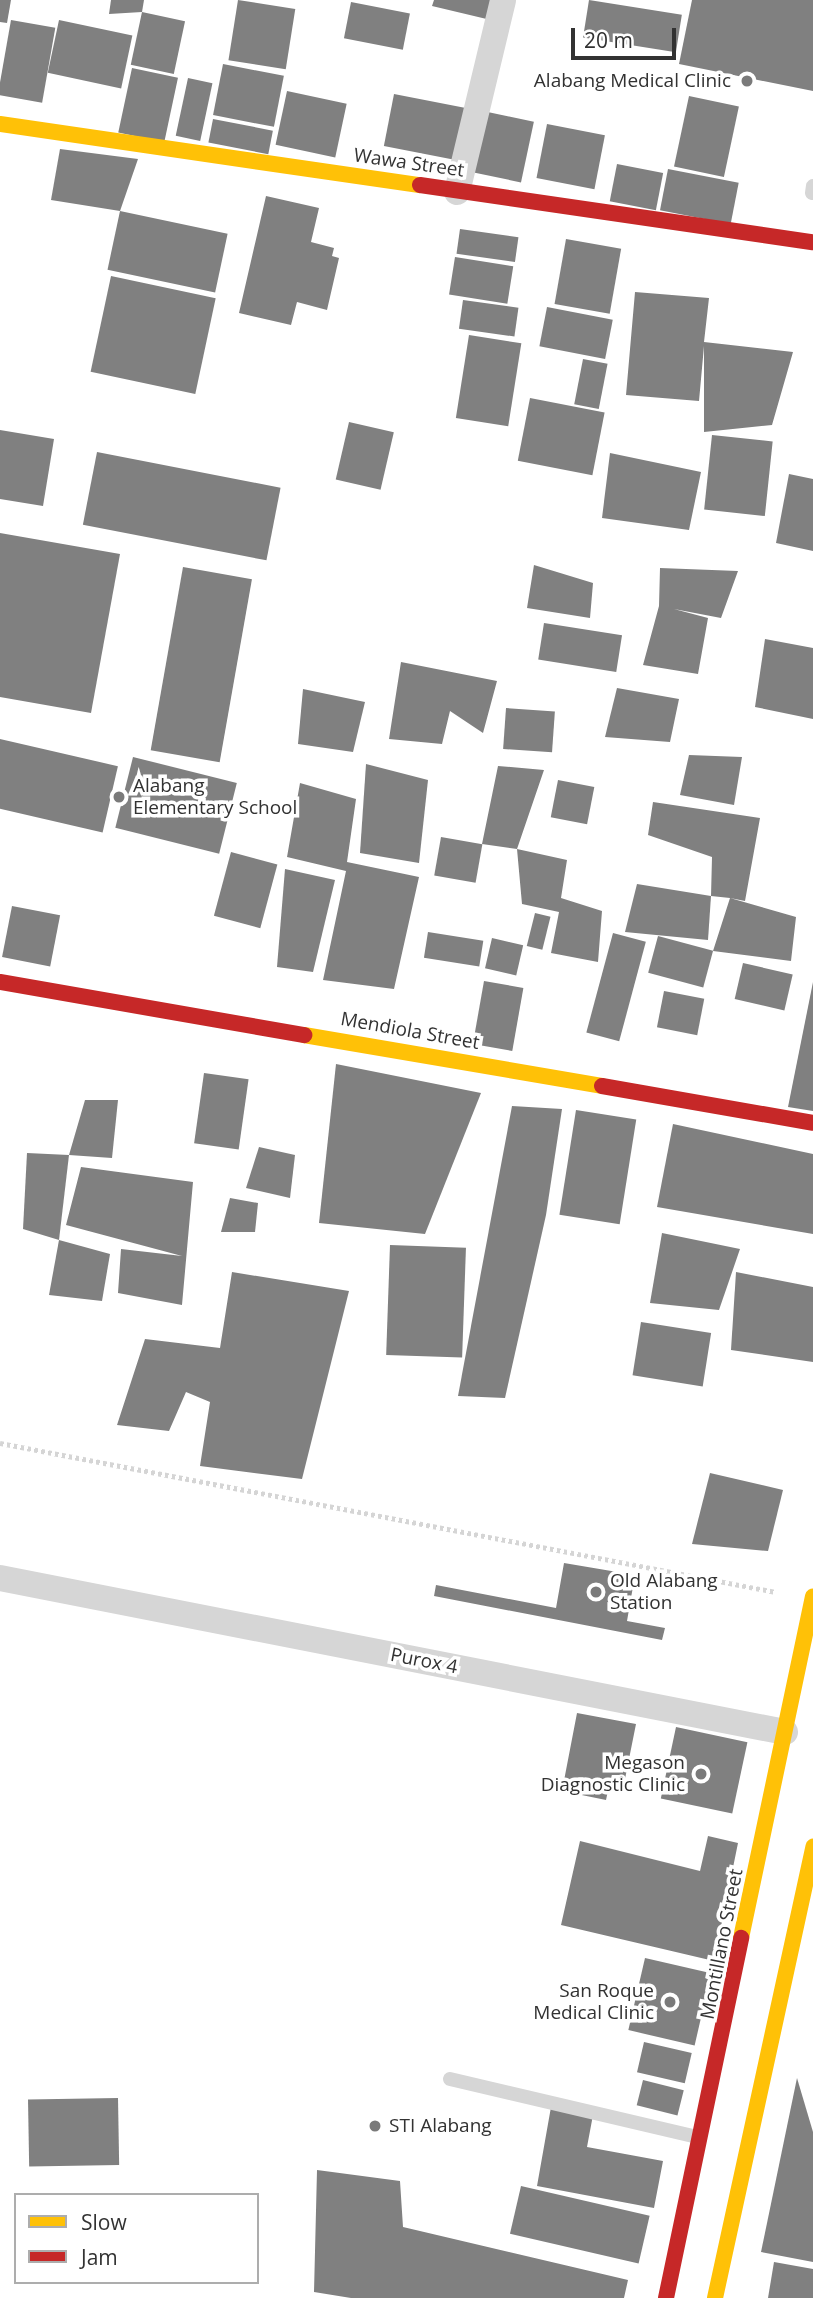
<!DOCTYPE html>
<html>
<head>
<meta charset="utf-8">
<style>
  body { margin:0 }
  #map { position:relative; width:813px; height:2298px; overflow:hidden; background:#fff; font-family:"Open Sans",sans-serif }
  div>[style] { position:absolute }
  .building>* { inset:0; background:#808080; transform-origin:0 0 }
  .path>* { height:4.5px; margin-top:-2.25px; transform-origin:0; background:repeating-linear-gradient(90deg,#d5d5d5 0 3.5px,transparent 0 7px) }
  .lane>* { height:14px; margin:-7px; padding:0 7px; transform-origin:7px; border-radius:7px; background:#d6d6d6 }
  .street>* { height:26px; margin:-13px; padding:0 13px; transform-origin:13px; border-radius:13px; background:#d6d6d6 }
  .slow>* { height:16px; margin:-8px; padding:0 8px; transform-origin:8px; border-radius:8px; background:#ffc107 }
  .jam>* { height:16px; margin:-8px; padding:0 8px; transform-origin:8px; border-radius:8px; background:#c62828 }
  .dots>* { width:19px; height:19px; translate:-50% -50%; box-sizing:border-box; border:4px solid #fff; border-radius:50% }
  span { translate:-50% -50%; white-space:nowrap; text-align:center; line-height:1.15; -webkit-text-stroke:7px #fff; paint-order:stroke }
  .poi-label { font-size:19px; color:#323232 }
  .right { translate:-100% -50%; text-align:right }
  .left { translate:0 -50%; text-align:left }
  .street-label { font-size:19px; color:#323232 }
  .legend { position:absolute; left:14px; top:2193px; width:245px; height:91px; box-sizing:border-box; background:#fff; border:2px solid #adadad; margin:0; padding:9px 12px; list-style:none; font-size:21px; color:#323232 }
  .legend li { display:flex; align-items:center; gap:14px; height:35px }
  .legend b { width:35px; border:2px solid #adadad }
  .scale { position:absolute; left:571px; top:28px; width:105px; height:32px; box-sizing:border-box; border:4px solid #323232; border-top:0; padding-left:9px; font-size:21px; line-height:24px; white-space:nowrap; color:#323232; -webkit-text-stroke:5px #fff; paint-order:stroke }
</style>
</head>
<body>
<div id="map">
  <div class="building">
    <i style="clip-path:polygon(0 0,11px 0,7px 23px,0 22px)"></i>
    <i style="clip-path:polygon(111px 0,144px 0,142px 12px,109px 14px)"></i>
    <i style="left:238px;top:0;width:58px;height:61px;rotate:9deg"></i>
    <i style="clip-path:polygon(434px 0,500px 0,495px 21px,432px 6px)"></i>
    <i style="left:589px;top:0;width:94px;height:38px;rotate:9deg"></i>
    <i style="clip-path:polygon(692px 0,813px 0,813px 91px,679px 64px)"></i>
    <i style="left:351px;top:2px;width:60px;height:37px;rotate:11deg"></i>
    <i style="left:142px;top:12px;width:44px;height:54px;rotate:12deg"></i>
    <i style="left:11px;top:20px;width:45px;height:76px;rotate:10deg"></i>
    <i style="left:59px;top:20px;width:75px;height:54px;rotate:12deg"></i>
    <i style="left:223px;top:64px;width:62px;height:52px;rotate:11deg"></i>
    <i style="left:132px;top:68px;width:47px;height:66px;rotate:12deg"></i>
    <i style="left:188px;top:78px;width:25px;height:59px;rotate:12deg"></i>
    <i style="left:287px;top:91px;width:61px;height:55px;rotate:12deg"></i>
    <i style="left:394px;top:94px;width:77px;height:53px;rotate:11deg"></i>
    <i style="left:689px;top:96px;width:51px;height:72px;rotate:12deg"></i>
    <i style="left:483px;top:111px;width:52px;height:62px;rotate:12deg"></i>
    <i style="left:213px;top:119px;width:61px;height:24px;rotate:11deg"></i>
    <i style="left:547px;top:124px;width:59px;height:55px;rotate:11deg"></i>
    <i style="clip-path:polygon(60px 149px,138px 159px,120px 211px,51px 200px)"></i>
    <i style="left:617px;top:164px;width:47px;height:38px;rotate:11deg"></i>
    <i style="left:668px;top:169px;width:72px;height:42px;rotate:11deg"></i>
    <i style="clip-path:polygon(266px 196px,319px 208px,311px 242px,334px 248px,332px 256px,339px 258px,327px 310px,297px 302px,291px 325px,239px 313px)"></i>
    <i style="left:120px;top:211px;width:110px;height:60px;rotate:12deg"></i>
    <i style="left:460px;top:229px;width:59px;height:25px;rotate:8deg"></i>
    <i style="left:566px;top:239px;width:56px;height:66px;rotate:10deg"></i>
    <i style="left:455px;top:257px;width:59px;height:38px;rotate:9deg"></i>
    <i style="left:111px;top:276px;width:107px;height:98px;rotate:12deg"></i>
    <i style="clip-path:polygon(635px 292px,709px 298px,704px 342px,793px 352px,772px 425px,704px 432px,704px 346px,699px 401px,626px 395px)"></i>
    <i style="left:463px;top:300px;width:56px;height:29px;rotate:8deg"></i>
    <i style="left:547px;top:307px;width:67px;height:40px;rotate:11deg"></i>
    <i style="left:469px;top:335px;width:53px;height:84px;rotate:9deg"></i>
    <i style="left:583px;top:359px;width:25px;height:46px;rotate:11deg"></i>
    <i style="left:530px;top:398px;width:76px;height:64px;rotate:11deg"></i>
    <i style="left:349px;top:422px;width:46px;height:59px;rotate:13deg"></i>
    <i style="clip-path:polygon(0 430px,54px 439px,43px 506px,0 499px)"></i>
    <i style="left:712px;top:435px;width:61px;height:75px;rotate:6deg"></i>
    <i style="left:97px;top:452px;width:187px;height:74px;rotate:11deg"></i>
    <i style="clip-path:polygon(610px 453px,701px 472px,689px 530px,602px 518px)"></i>
    <i style="clip-path:polygon(789px 474px,813px 479px,813px 551px,776px 543px)"></i>
    <i style="clip-path:polygon(0 533px,120px 554px,91px 713px,0 697px)"></i>
    <i style="clip-path:polygon(534px 565px,593px 583px,590px 618px,527px 608px)"></i>
    <i style="left:183px;top:567px;width:70px;height:186px;rotate:10deg"></i>
    <i style="clip-path:polygon(660px 568px,738px 571px,721px 618px,674px 609px,708px 618px,698px 674px,643px 665px,659px 606px)"></i>
    <i style="left:544px;top:623px;width:79px;height:37px;rotate:9deg"></i>
    <i style="clip-path:polygon(765px 639px,813px 648px,813px 719px,755px 707px)"></i>
    <i style="clip-path:polygon(401px 662px,497px 681px,483px 733px,450px 711px,442px 744px,389px 739px)"></i>
    <i style="clip-path:polygon(617px 688px,679px 699px,670px 742px,605px 737px)"></i>
    <i style="clip-path:polygon(303px 689px,365px 702px,353px 752px,298px 744px)"></i>
    <i style="left:506px;top:708px;width:49px;height:41px;rotate:4deg"></i>
    <i style="left:0;top:739px;width:121px;height:68px;rotate:13deg"></i>
    <i style="clip-path:polygon(689px 755px,742px 757px,734px 805px,680px 795px)"></i>
    <i style="left:133px;top:757px;width:107px;height:73px;rotate:14deg"></i>
    <i style="clip-path:polygon(366px 764px,428px 780px,419px 863px,360px 853px)"></i>
    <i style="clip-path:polygon(498px 766px,544px 770px,517px 849px,567px 860px,561px 898px,602px 911px,598px 962px,551px 953px,559px 912px,522px 904px,517px 849px,482px 844px)"></i>
    <i style="left:558px;top:780px;width:37px;height:38px;rotate:11deg"></i>
    <i style="clip-path:polygon(300px 783px,356px 799px,347px 862px,419px 877px,394px 989px,323px 980px,346px 871px,287px 857px)"></i>
    <i style="clip-path:polygon(653px 802px,760px 818px,745px 901px,730px 898px,796px 917px,791px 961px,713px 951px,730px 898px,711px 896px,712px 857px,648px 835px)"></i>
    <i style="left:441px;top:837px;width:42px;height:39px;rotate:10deg"></i>
    <i style="left:231px;top:852px;width:48px;height:66px;rotate:15deg"></i>
    <i style="clip-path:polygon(285px 869px,335px 880px,313px 972px,277px 967px)"></i>
    <i style="clip-path:polygon(637px 884px,711px 896px,708px 940px,625px 932px)"></i>
    <i style="left:12px;top:906px;width:49px;height:52px;rotate:11deg"></i>
    <i style="left:535px;top:913px;width:16px;height:34px;rotate:14deg"></i>
    <i style="left:428px;top:932px;width:56px;height:26px;rotate:9deg"></i>
    <i style="left:613px;top:933px;width:34px;height:103px;rotate:15deg"></i>
    <i style="left:658px;top:936px;width:57px;height:38px;rotate:15deg"></i>
    <i style="left:492px;top:938px;width:32px;height:31px;rotate:13deg"></i>
    <i style="left:743px;top:963px;width:51px;height:37px;rotate:13deg"></i>
    <i style="left:484px;top:981px;width:40px;height:64px;rotate:10deg"></i>
    <i style="clip-path:polygon(813px 982px,813px 1111px,788px 1107px)"></i>
    <i style="left:664px;top:991px;width:41px;height:37px;rotate:11deg"></i>
    <i style="clip-path:polygon(336px 1064px,481px 1093px,425px 1234px,319px 1223px)"></i>
    <i style="left:204px;top:1073px;width:45px;height:71px;rotate:8deg"></i>
    <i style="clip-path:polygon(85px 1100px,118px 1100px,112px 1158px,69px 1155px)"></i>
    <i style="clip-path:polygon(512px 1106px,562px 1109px,546px 1215px,505px 1398px,458px 1396px)"></i>
    <i style="left:576px;top:1110px;width:61px;height:106px;rotate:9deg"></i>
    <i style="clip-path:polygon(673px 1124px,813px 1154px,813px 1234px,657px 1207px)"></i>
    <i style="clip-path:polygon(259px 1147px,295px 1155px,290px 1198px,246px 1188px)"></i>
    <i style="clip-path:polygon(27px 1153px,69px 1155px,59px 1240px,23px 1229px)"></i>
    <i style="clip-path:polygon(81px 1167px,193px 1182px,182px 1305px,118px 1293px,121px 1249px,182px 1256px,66px 1225px)"></i>
    <i style="clip-path:polygon(230px 1198px,258px 1203px,255px 1232px,221px 1232px)"></i>
    <i style="clip-path:polygon(662px 1233px,740px 1249px,719px 1310px,650px 1303px)"></i>
    <i style="clip-path:polygon(59px 1240px,110px 1254px,102px 1301px,49px 1295px)"></i>
    <i style="left:390px;top:1245px;width:76px;height:110px;rotate:2deg"></i>
    <i style="clip-path:polygon(232px 1272px,349px 1291px,302px 1479px,200px 1466px,210px 1402px,186px 1392px,169px 1431px,117px 1425px,145px 1339px,220px 1348px)"></i>
    <i style="clip-path:polygon(736px 1272px,813px 1287px,813px 1362px,731px 1350px)"></i>
    <i style="left:641px;top:1322px;width:71px;height:54px;rotate:9deg"></i>
    <i style="clip-path:polygon(710px 1473px,783px 1490px,768px 1551px,692px 1544px)"></i>
    <i style="clip-path:polygon(564px 1563px,635px 1575px,627px 1621px,665px 1628px,662px 1640px,434px 1596px,436px 1585px,556px 1608px)"></i>
    <i style="clip-path:polygon(577px 1713px,636px 1724px,623px 1789px,609px 1786px,606px 1800px,562px 1791px)"></i>
    <i style="left:676px;top:1727px;width:73px;height:73px;rotate:12deg"></i>
    <i style="clip-path:polygon(708px 1836px,738px 1843px,714px 1961px,561px 1925px,580px 1841px,700px 1871px)"></i>
    <i style="left:645px;top:1958px;width:68px;height:74px;rotate:13deg"></i>
    <i style="left:644px;top:2042px;width:49px;height:31px;rotate:13deg"></i>
    <i style="clip-path:polygon(797px 2078px,813px 2132px,813px 2262px,761px 2252px)"></i>
    <i style="left:643px;top:2080px;width:42px;height:26px;rotate:14deg"></i>
    <i style="left:118px;top:2098px;width:67px;height:90px;rotate:89deg"></i>
    <i style="clip-path:polygon(551px 2107px,593px 2115px,587px 2147px,663px 2161px,654px 2208px,537px 2186px)"></i>
    <i style="clip-path:polygon(317px 2170px,400px 2181px,403px 2227px,628px 2280px,624px 2298px,351px 2298px,314px 2292px)"></i>
    <i style="left:521px;top:2186px;width:132px;height:49px;rotate:13deg"></i>
    <i style="clip-path:polygon(774px 2262px,813px 2269px,813px 2298px,768px 2298px)"></i>
  </div>
  <div class="path">
    <i style="left:0;top:1443px;width:790px;rotate:10.87deg"></i>
  </div>
  <div class="lane">
    <i style="left:812px;top:193px;width:7px;rotate:-82deg"></i>
    <i style="left:450px;top:2079px;width:255px;rotate:13.2deg"></i>
  </div>
  <div class="street">
    <i style="left:457px;top:192px;width:197px;rotate:-76.5deg"></i>
    <i style="left:0;top:1578px;width:800px;rotate:11.1deg"></i>
  </div>
  <div class="slow">
    <i style="left:0;top:124px;width:424px;rotate:8.3deg"></i>
    <i style="left:304px;top:1035px;width:302px;rotate:9.7deg"></i>
    <i style="left:741px;top:1938px;width:349px;rotate:-78.1deg"></i>
    <i style="left:715px;top:2298px;width:462px;rotate:-77.7deg"></i>
  </div>
  <div class="jam">
    <i style="left:420px;top:185px;width:397px;rotate:8.3deg"></i>
    <i style="left:0;top:982px;width:309px;rotate:9.9deg"></i>
    <i style="left:602px;top:1086px;width:214px;rotate:9.9deg"></i>
    <i style="left:666px;top:2298px;width:368px;rotate:-78.2deg"></i>
  </div>
  <div class="dots">
    <i style="left:747px;top:81px;background:#7a7a7a"></i>
    <i style="left:119px;top:797px;background:#7a7a7a"></i>
    <i style="left:596px;top:1592px;background:#7a7a7a"></i>
    <i style="left:701px;top:1774px;background:#7a7a7a"></i>
    <i style="left:670px;top:2002px;background:#7a7a7a"></i>
    <i style="left:375px;top:2126px;background:#7a7a7a"></i>
  </div>
  <div class="poi-label">
    <span class="right" style="left:731px;top:81px">Alabang Medical Clinic</span>
    <span class="left" style="left:133px;top:797px">Alabang<br>Elementary School</span>
    <span class="left" style="left:610px;top:1592px">Old Alabang<br>Station</span>
    <span class="right" style="left:685px;top:1774px">Megason<br>Diagnostic Clinic</span>
    <span class="right" style="left:654px;top:2002px">San Roque<br>Medical Clinic</span>
    <span class="left" style="left:389px;top:2126px">STI Alabang</span>
  </div>
  <div class="street-label">
    <span style="left:409px;top:163px;rotate:8deg">Wawa Street</span>
    <span style="left:410px;top:1031px;rotate:10deg">Mendiola Street</span>
    <span style="left:424px;top:1661px;rotate:11deg">Purox 4</span>
    <span style="left:722px;top:1944px;rotate:-79deg">Montillano Street</span>
  </div>
  <ul class="legend">
  <li><b style="height:9px;background:#ffc107"></b>Slow</li>
  <li><b style="height:9px;background:#c62828"></b>Jam</li>
  </ul>
  <div class="scale">20 m</div>
</div>
</body>
</html>
